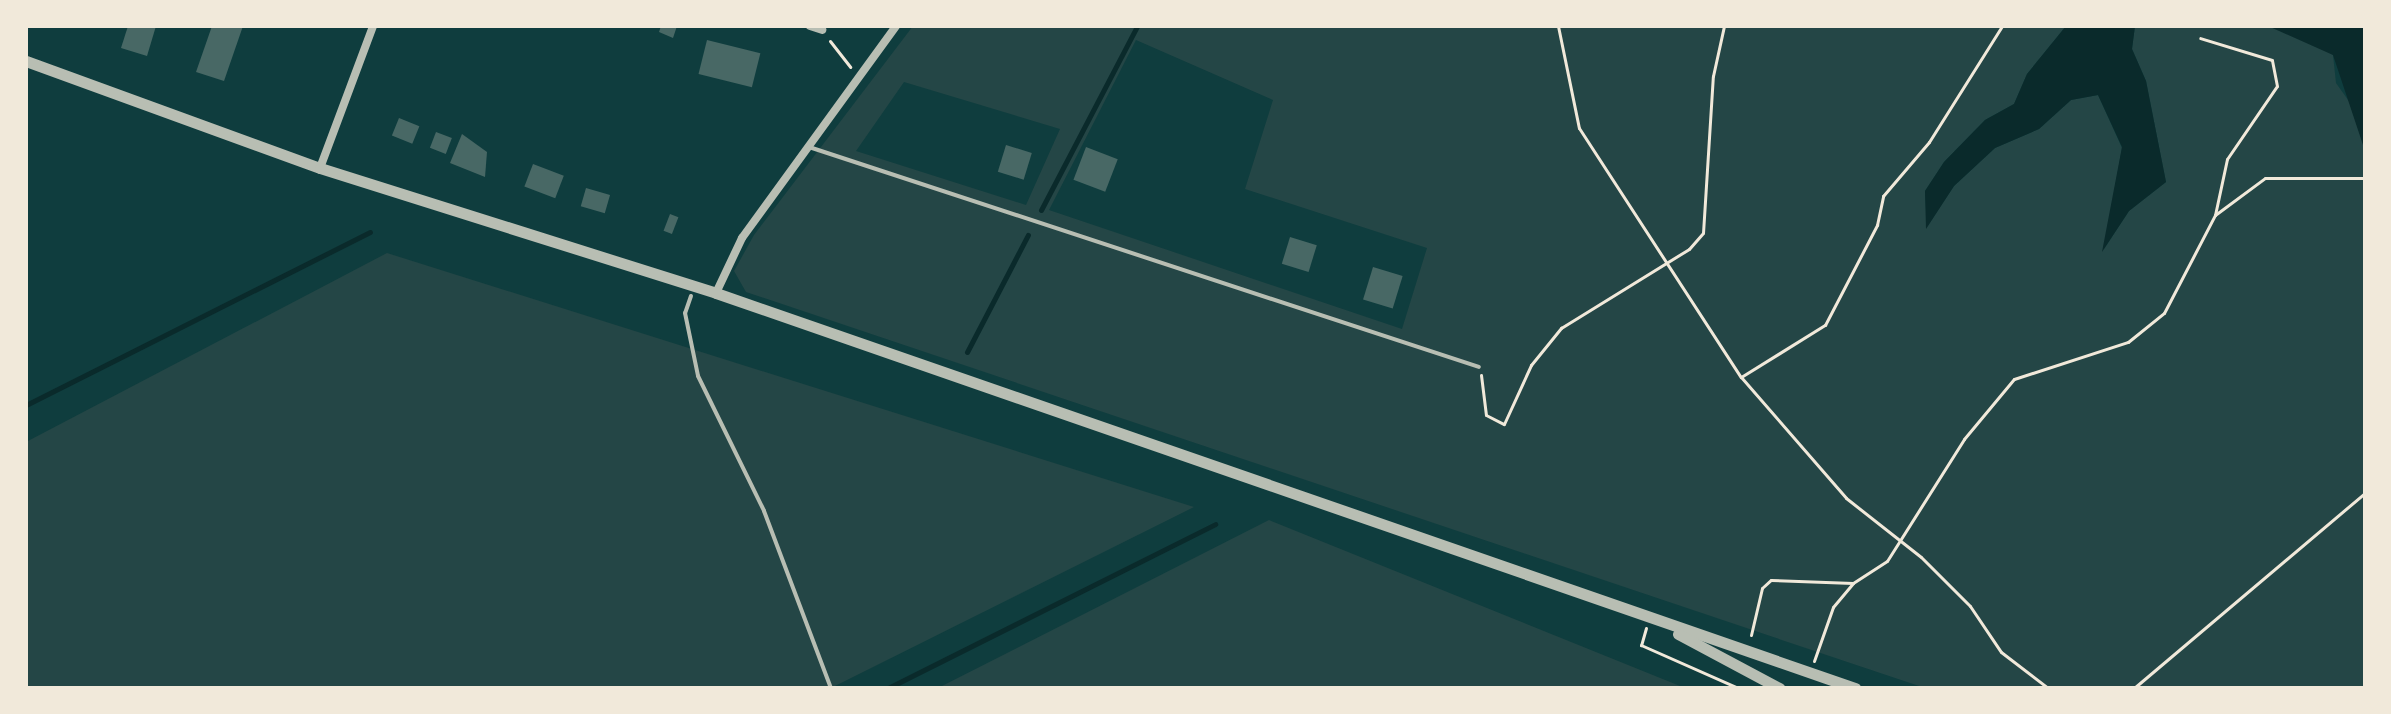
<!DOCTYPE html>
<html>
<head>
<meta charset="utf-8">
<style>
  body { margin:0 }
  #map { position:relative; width:2391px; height:714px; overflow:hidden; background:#0f3d3e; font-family:"PT Serif",serif }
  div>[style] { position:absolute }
  .green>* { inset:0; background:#244646 }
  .water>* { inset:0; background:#0a2a2b }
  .stream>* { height:5px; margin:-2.5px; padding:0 2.5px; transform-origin:2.5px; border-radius:2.5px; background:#0a2a2b }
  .building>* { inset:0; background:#486865; transform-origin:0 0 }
  .path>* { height:3px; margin:-1.5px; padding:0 1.5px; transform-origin:1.5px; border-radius:1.5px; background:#f1e9da }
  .service>* { height:4px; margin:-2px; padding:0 2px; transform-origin:2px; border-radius:2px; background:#b8beb3 }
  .minor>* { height:8px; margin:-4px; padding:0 4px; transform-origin:4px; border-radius:4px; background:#b8beb3 }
  .tertiary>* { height:11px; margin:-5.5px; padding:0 5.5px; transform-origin:5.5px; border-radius:5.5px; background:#b8beb3 }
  span { translate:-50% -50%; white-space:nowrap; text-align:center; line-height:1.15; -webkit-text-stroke:8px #f1e9da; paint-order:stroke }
  .frame { position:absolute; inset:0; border:28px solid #f1e9da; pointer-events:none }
</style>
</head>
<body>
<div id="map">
  <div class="green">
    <i style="clip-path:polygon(evenodd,913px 26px,2066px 26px,2027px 74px,2014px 104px,1985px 120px,1944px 162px,1925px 191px,1927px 227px,1954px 186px,1995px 148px,2039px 129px,2071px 100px,2098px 95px,2122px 148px,2104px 249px,2129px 211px,2166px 182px,2146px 81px,2132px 49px,2135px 26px,2268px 26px,2312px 40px,2333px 55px,2336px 83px,2358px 114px,2365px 151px,2365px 688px,1925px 688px,746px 292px,734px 271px,754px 235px,913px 26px,1136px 40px,1273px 100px,1245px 189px,1427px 248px,1402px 329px,1049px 210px,1136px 40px,913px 26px,904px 82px,1060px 129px,1026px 205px,856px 151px,904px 82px)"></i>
    <i style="clip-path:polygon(387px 253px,1194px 507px,831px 688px,26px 688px,26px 442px)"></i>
    <i style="clip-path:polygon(1269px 520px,1685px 688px,938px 688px)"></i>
  </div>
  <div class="water">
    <i style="clip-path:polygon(2066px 26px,2135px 26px,2132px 49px,2146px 81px,2166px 182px,2129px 211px,2102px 252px,2122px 147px,2098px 95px,2071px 100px,2039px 129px,1995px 148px,1954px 186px,1926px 229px,1925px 191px,1944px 162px,1985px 120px,2014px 104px,2027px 74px)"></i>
    <i style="clip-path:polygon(2268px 26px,2365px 26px,2365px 151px,2333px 55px)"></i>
  </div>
  <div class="stream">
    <i style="left:1041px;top:210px;width:208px;rotate:-62.4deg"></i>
    <i style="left:967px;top:352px;width:132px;rotate:-62.5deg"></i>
    <i style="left:26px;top:405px;width:385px;rotate:-26.7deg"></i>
    <i style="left:888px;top:688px;width:366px;rotate:-26.6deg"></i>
  </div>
  <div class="building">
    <i style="clip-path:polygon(128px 26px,156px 26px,147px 56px,121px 48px)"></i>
    <i style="clip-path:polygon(212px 26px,243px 26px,224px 81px,196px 72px)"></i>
    <i style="clip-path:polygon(661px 26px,677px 26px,673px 38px,659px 32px)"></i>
    <i style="left:707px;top:40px;width:55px;height:35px;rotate:14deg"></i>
    <i style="left:399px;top:118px;width:22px;height:19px;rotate:22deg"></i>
    <i style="left:436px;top:132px;width:17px;height:17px;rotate:21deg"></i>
    <i style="clip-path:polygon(462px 134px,487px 152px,485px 177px,450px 163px)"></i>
    <i style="left:1006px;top:145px;width:27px;height:28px;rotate:17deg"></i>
    <i style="left:1086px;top:147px;width:34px;height:35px;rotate:21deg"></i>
    <i style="left:533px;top:164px;width:33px;height:24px;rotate:21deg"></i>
    <i style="left:586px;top:188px;width:25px;height:19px;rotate:16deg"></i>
    <i style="left:670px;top:214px;width:9px;height:18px;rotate:21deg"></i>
    <i style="left:1290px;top:237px;width:28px;height:28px;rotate:17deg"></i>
    <i style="left:1373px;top:267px;width:31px;height:34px;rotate:17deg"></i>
  </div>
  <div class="path">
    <i style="left:1558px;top:26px;width:104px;rotate:78.4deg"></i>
    <i style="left:1579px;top:128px;width:297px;rotate:57deg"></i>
    <i style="left:1741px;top:377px;width:160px;rotate:49deg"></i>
    <i style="left:1846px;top:498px;width:95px;rotate:38.2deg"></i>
    <i style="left:1921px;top:557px;width:69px;rotate:45deg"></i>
    <i style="left:1970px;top:606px;width:55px;rotate:56deg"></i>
    <i style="left:2001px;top:652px;width:59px;rotate:37.5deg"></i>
    <i style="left:830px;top:41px;width:33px;rotate:52deg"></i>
    <i style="left:2215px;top:215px;width:62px;rotate:-36.5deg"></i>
    <i style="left:2265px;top:178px;width:100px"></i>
    <i style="left:1481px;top:375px;width:40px;rotate:82.9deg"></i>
    <i style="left:1486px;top:415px;width:20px;rotate:27deg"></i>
    <i style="left:1504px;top:424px;width:65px;rotate:-65.4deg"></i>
    <i style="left:1531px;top:365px;width:48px;rotate:-51deg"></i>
    <i style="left:1561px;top:328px;width:150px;rotate:-31.7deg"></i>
    <i style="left:1689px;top:249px;width:21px;rotate:-49deg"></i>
    <i style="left:1703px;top:233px;width:157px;rotate:-86.4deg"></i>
    <i style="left:1713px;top:76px;width:51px;rotate:-77.6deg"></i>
    <i style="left:1741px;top:377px;width:99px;rotate:-31.8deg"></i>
    <i style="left:1825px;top:325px;width:113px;rotate:-62.5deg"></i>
    <i style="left:1877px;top:225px;width:30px;rotate:-78deg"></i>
    <i style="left:1883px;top:196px;width:71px;rotate:-49.6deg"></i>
    <i style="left:1929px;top:142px;width:137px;rotate:-57.8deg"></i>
    <i style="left:1646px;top:628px;width:18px;rotate:106deg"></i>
    <i style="left:1641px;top:645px;width:106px;rotate:23.9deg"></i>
    <i style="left:1751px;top:635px;width:48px;rotate:-76.8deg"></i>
    <i style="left:1762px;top:588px;width:12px;rotate:-42deg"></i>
    <i style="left:1771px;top:580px;width:82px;rotate:2.1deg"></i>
    <i style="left:1814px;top:661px;width:57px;rotate:-70.6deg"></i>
    <i style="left:1833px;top:607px;width:31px;rotate:-50deg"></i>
    <i style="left:1853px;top:583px;width:40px;rotate:-32.9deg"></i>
    <i style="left:1887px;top:561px;width:144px;rotate:-57.7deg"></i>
    <i style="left:1964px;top:439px;width:78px;rotate:-50.2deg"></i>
    <i style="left:2014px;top:379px;width:120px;rotate:-18deg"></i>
    <i style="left:2128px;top:342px;width:46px;rotate:-38.9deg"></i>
    <i style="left:2164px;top:313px;width:110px;rotate:-62.5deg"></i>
    <i style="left:2215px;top:215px;width:57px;rotate:-77.9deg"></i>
    <i style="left:2227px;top:159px;width:88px;rotate:-55.6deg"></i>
    <i style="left:2277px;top:86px;width:26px;rotate:-101deg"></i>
    <i style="left:2272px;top:60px;width:75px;rotate:-163deg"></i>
    <i style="left:2134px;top:688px;width:302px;rotate:-40.2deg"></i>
  </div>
  <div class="service">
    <i style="left:809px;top:147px;width:705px;rotate:18.18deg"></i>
    <i style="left:691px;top:296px;width:18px;rotate:109deg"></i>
    <i style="left:685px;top:313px;width:64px;rotate:78.3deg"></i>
    <i style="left:698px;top:376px;width:150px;rotate:63.9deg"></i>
    <i style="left:764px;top:511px;width:189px;rotate:69.3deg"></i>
  </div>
  <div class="minor">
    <i style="left:810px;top:26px;width:13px;rotate:18deg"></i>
    <i style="left:320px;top:168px;width:152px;rotate:-69.5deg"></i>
    <i style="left:716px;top:293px;width:61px;rotate:-64.7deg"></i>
    <i style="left:742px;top:238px;width:262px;rotate:-54deg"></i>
  </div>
  <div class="tertiary">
    <i style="left:26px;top:61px;width:313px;rotate:20deg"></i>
    <i style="left:320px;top:168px;width:415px;rotate:17.5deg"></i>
    <i style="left:716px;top:293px;width:1206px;rotate:19.13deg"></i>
    <i style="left:1678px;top:634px;width:115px;rotate:28.1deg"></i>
  </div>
  <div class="frame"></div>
</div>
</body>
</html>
